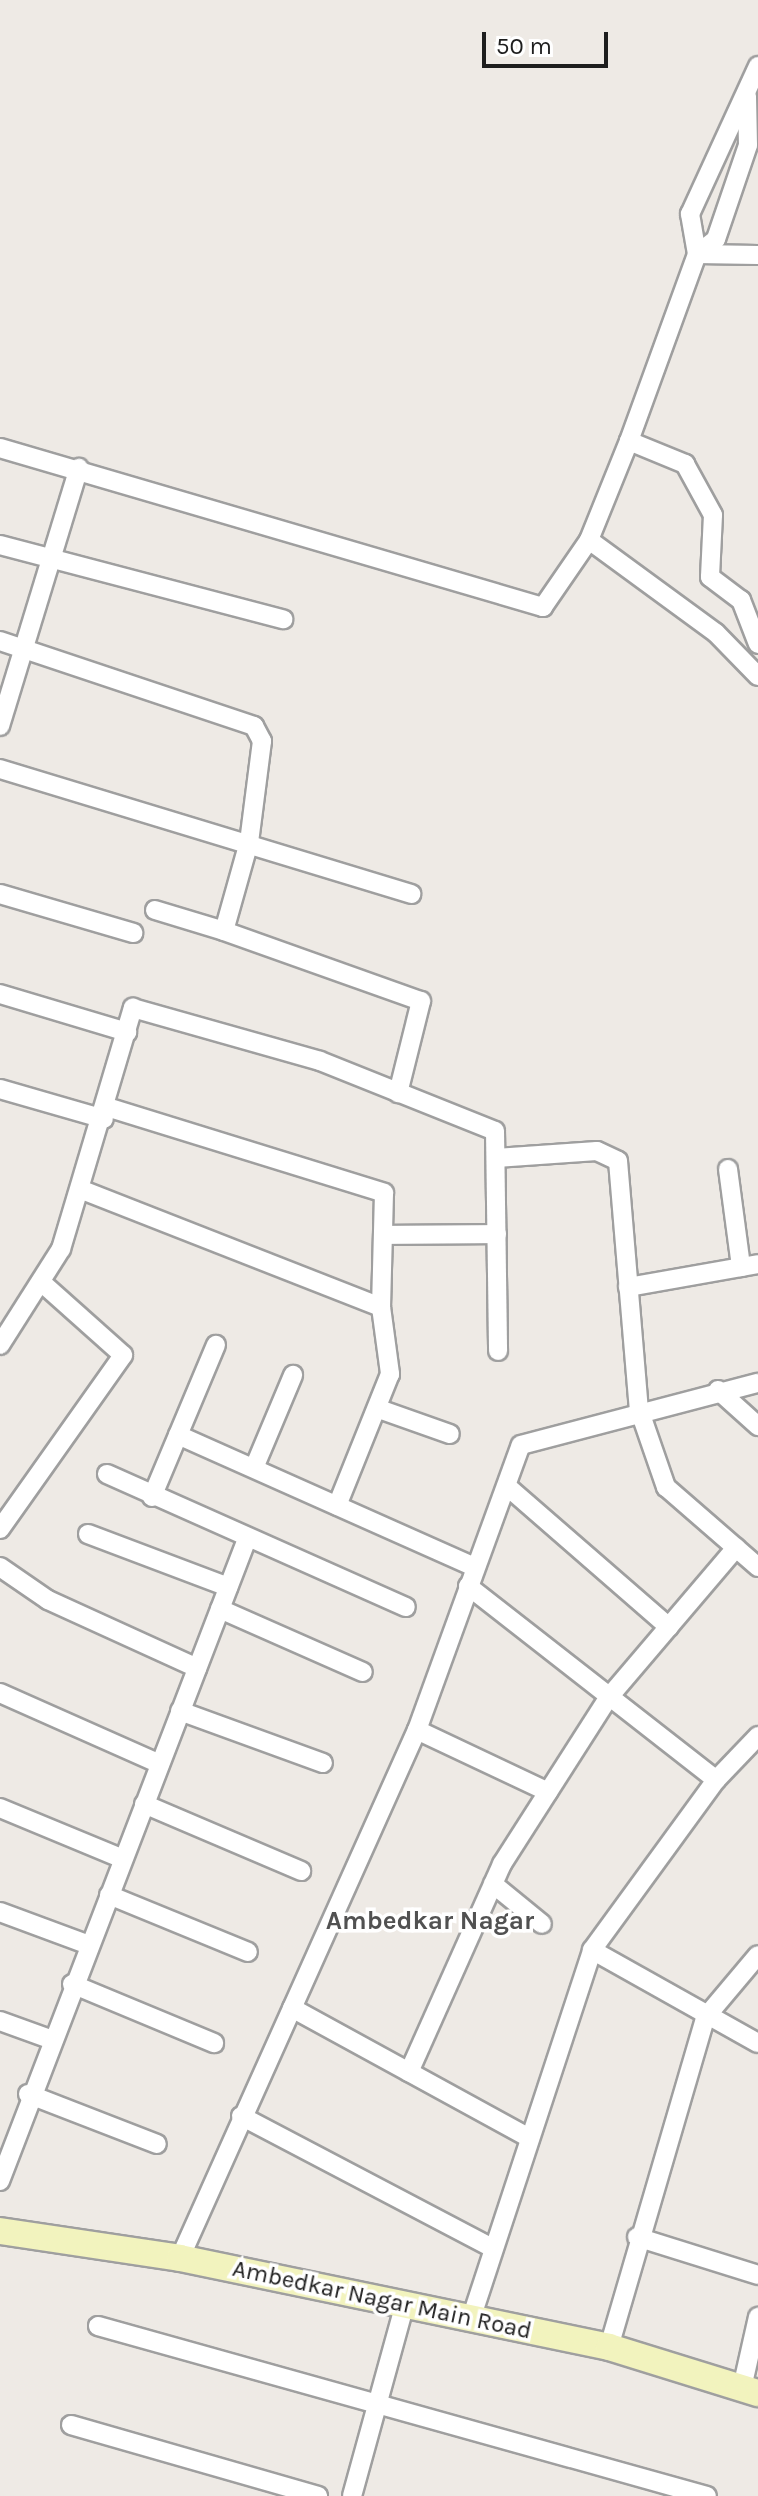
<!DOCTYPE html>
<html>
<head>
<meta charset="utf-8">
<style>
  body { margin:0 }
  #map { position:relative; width:758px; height:2496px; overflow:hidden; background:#eeeae5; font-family:Karla,sans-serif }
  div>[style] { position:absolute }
  .roads { filter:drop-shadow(2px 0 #9f9f9f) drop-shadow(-2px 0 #9f9f9f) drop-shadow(0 2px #9f9f9f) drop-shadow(0 -2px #9f9f9f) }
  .street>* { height:18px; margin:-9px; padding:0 9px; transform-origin:9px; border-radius:9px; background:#fff }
  .secondary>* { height:26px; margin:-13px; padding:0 13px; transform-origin:13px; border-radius:13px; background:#f2f3be }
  span { translate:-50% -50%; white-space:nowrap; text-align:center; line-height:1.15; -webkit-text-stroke:7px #fff; paint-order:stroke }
  .street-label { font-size:24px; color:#1e1e1e }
  .neighbourhood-label { font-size:26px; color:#515151; font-weight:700 }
  .scale { position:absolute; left:482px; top:32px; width:126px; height:36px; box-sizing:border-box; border:4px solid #1e1e1e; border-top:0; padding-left:10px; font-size:24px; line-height:28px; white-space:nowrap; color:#1e1e1e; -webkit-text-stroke:6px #fff; paint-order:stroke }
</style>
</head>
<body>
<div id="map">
  <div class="roads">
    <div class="street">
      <i style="left:697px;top:254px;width:24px;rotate:-38deg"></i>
      <i style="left:716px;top:239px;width:99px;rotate:-71.2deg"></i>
      <i style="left:748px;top:145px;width:49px;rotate:-91.2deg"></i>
      <i style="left:697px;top:254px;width:61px;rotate:0.9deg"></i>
      <i style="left:629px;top:441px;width:61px;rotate:22.3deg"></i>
      <i style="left:685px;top:464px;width:58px;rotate:61.2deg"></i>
      <i style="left:713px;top:515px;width:62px;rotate:92.8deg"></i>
      <i style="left:710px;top:577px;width:39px;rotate:37deg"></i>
      <i style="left:741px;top:600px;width:47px;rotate:68.9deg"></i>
      <i style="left:0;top:448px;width:566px;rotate:16.32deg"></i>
      <i style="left:543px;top:607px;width:81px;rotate:-55.5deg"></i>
      <i style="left:589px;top:540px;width:107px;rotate:-68deg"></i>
      <i style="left:629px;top:441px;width:199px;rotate:-70deg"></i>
      <i style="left:697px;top:254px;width:41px;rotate:-99.9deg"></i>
      <i style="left:690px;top:214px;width:163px;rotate:-65.3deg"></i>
      <i style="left:589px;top:540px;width:157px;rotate:36.2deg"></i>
      <i style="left:716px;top:633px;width:60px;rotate:45.7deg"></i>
      <i style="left:0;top:545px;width:293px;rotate:14.7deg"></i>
      <i style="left:0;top:641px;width:268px;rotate:18.5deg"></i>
      <i style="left:254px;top:726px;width:17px;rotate:62deg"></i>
      <i style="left:262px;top:741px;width:102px;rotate:97.3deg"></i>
      <i style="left:249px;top:842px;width:92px;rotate:105.7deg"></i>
      <i style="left:224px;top:931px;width:209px;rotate:19.6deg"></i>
      <i style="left:421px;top:1001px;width:95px;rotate:104deg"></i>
      <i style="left:0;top:726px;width:270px;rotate:-73deg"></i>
      <i style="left:0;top:769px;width:430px;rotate:16.9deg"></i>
      <i style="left:0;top:894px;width:139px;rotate:16.3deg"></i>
      <i style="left:155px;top:910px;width:72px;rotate:16.9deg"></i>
      <i style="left:0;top:994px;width:133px;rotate:16.7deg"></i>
      <i style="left:0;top:1089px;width:108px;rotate:16.1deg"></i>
      <i style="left:107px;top:1107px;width:290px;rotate:17.2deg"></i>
      <i style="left:384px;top:1193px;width:114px;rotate:91.5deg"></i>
      <i style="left:381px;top:1307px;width:68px;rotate:82.3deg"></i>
      <i style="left:390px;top:1374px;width:142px;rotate:111.9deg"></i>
      <i style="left:496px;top:1158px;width:101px;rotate:-4deg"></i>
      <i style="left:597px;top:1151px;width:23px;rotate:25deg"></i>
      <i style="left:618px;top:1161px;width:249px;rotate:85.2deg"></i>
      <i style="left:639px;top:1409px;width:83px;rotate:70.9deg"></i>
      <i style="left:666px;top:1487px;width:122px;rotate:41deg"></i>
      <i style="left:728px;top:1169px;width:99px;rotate:82.4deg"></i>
      <i style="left:82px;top:1190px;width:321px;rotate:21.4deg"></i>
      <i style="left:383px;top:1235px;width:114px;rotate:-0.5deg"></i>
      <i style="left:628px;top:1287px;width:132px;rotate:-10deg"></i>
      <i style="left:0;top:1345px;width:114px;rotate:-57.6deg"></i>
      <i style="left:61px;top:1249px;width:252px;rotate:-73.4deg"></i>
      <i style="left:133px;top:1008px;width:194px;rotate:15.8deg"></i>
      <i style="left:320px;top:1061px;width:188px;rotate:21.8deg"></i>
      <i style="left:495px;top:1131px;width:220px;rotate:89.2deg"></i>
      <i style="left:718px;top:1390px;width:54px;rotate:42deg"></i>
      <i style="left:379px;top:1409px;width:75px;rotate:19.4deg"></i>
      <i style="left:178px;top:1435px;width:324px;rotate:24deg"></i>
      <i style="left:254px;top:1468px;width:101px;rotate:-67.2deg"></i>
      <i style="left:107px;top:1474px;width:327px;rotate:24deg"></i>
      <i style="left:509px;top:1488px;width:212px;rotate:41deg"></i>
      <i style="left:152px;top:1497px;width:165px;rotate:-67.2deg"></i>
      <i style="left:0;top:1529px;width:213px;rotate:-54.7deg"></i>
      <i style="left:123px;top:1355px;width:110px;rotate:-138.3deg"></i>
      <i style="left:88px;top:1534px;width:150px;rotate:20.7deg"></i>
      <i style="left:0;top:1567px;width:58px;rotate:34.5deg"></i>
      <i style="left:48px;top:1600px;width:164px;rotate:24.5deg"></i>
      <i style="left:468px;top:1586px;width:315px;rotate:38deg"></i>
      <i style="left:220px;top:1609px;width:156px;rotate:23.8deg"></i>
      <i style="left:0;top:1693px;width:175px;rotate:23.9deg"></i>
      <i style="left:180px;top:1711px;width:152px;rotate:20deg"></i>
      <i style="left:417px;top:1730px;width:145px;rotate:25.3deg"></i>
      <i style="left:144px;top:1804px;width:171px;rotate:23.1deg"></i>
      <i style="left:0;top:1808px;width:133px;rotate:22.5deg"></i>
      <i style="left:493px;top:1884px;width:63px;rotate:39.2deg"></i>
      <i style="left:109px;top:1895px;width:150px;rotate:22.3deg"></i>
      <i style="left:0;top:1912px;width:95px;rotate:20.3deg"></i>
      <i style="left:592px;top:1950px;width:190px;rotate:29.3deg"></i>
      <i style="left:72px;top:1984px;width:154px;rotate:22.6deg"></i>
      <i style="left:292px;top:2008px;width:270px;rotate:28.7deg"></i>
      <i style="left:0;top:2021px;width:53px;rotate:19.8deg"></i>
      <i style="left:409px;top:2072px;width:228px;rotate:-65.9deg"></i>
      <i style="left:502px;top:1864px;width:198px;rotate:-57.4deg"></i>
      <i style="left:609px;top:1697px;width:196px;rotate:-49.6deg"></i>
      <i style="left:28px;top:2094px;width:138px;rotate:21.2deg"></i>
      <i style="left:241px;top:2116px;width:281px;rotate:27.7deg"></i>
      <i style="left:0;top:2181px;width:688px;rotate:-68.96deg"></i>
      <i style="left:637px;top:2237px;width:127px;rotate:17.4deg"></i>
      <i style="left:180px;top:2258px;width:579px;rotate:-65.83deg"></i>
      <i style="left:417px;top:1730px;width:303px;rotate:-70deg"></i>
      <i style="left:521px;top:1445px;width:245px;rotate:-14.7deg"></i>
      <i style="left:471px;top:2319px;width:388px;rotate:-71.8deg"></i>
      <i style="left:592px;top:1950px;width:210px;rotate:-53.9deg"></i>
      <i style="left:716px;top:1780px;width:61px;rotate:-46.3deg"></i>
      <i style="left:98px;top:2326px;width:632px;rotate:15.6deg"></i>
      <i style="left:609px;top:2347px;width:343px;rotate:-73.7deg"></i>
      <i style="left:705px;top:2018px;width:82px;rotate:-49.9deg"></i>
      <i style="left:742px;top:2388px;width:73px;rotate:-77.3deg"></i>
      <i style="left:71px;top:2425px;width:257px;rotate:16deg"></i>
      <i style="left:352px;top:2496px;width:199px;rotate:-74.6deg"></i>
    </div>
    <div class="secondary">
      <i style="left:0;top:2231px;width:182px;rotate:8.5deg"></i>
      <i style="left:180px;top:2258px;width:438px;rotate:11.7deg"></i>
      <i style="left:609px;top:2347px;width:156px;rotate:17.2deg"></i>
    </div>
  </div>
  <div class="street-label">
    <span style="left:382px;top:2300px;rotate:12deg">Ambedkar Nagar Main Road</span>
  </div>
  <div class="neighbourhood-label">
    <span style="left:430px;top:1921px">Ambedkar Nagar</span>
  </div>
  <div class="scale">50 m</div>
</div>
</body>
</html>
